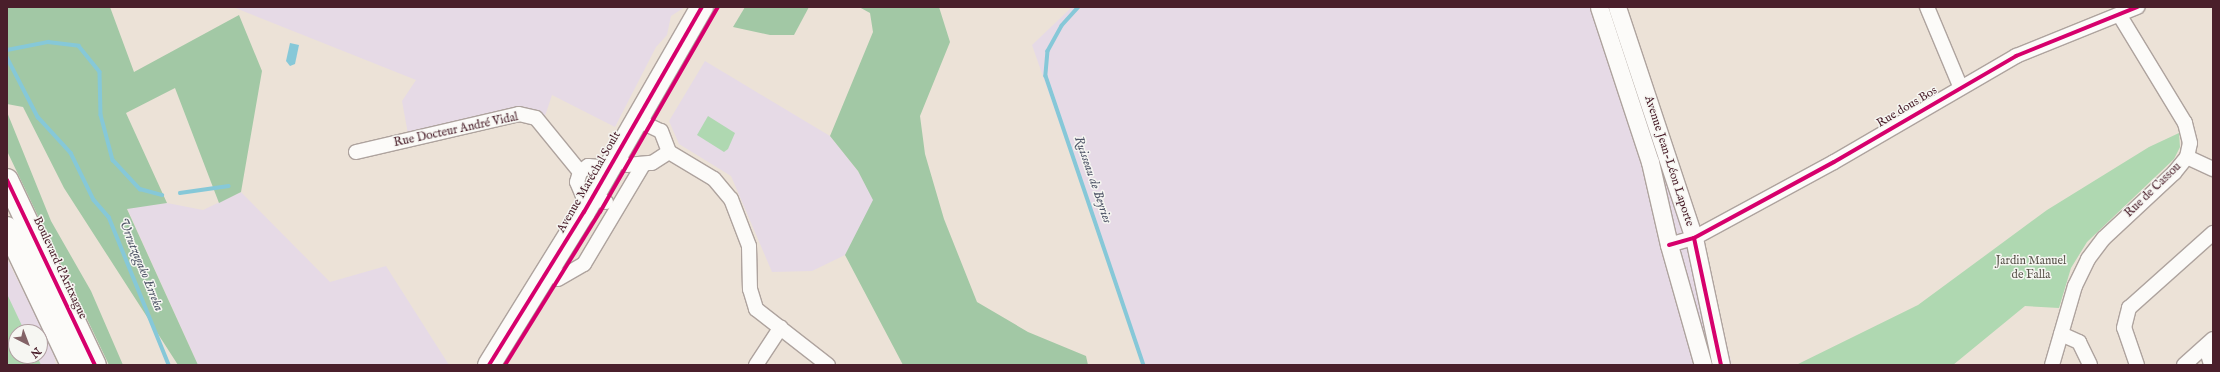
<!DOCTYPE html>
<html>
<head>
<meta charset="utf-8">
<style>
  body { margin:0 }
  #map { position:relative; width:2220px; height:372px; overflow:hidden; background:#ece2d7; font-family:"IM FELL English",serif }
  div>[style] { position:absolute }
  .built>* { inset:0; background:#e6dae6 }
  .green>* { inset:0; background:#afd8b1 }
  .forest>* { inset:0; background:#a2c8a5 }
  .water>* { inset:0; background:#86c8d8 }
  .stream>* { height:3.5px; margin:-1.75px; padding:0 1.75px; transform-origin:1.75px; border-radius:1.75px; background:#86c8d8 }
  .roads { filter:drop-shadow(1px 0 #aea39e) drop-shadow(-1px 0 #aea39e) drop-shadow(0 1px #aea39e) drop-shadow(0 -1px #aea39e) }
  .minor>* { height:14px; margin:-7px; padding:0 7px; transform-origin:7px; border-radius:7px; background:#fcfbf9 }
  .tertiary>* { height:17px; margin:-8.5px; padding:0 8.5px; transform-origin:8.5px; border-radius:8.5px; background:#fcfbf9 }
  .primary>* { height:22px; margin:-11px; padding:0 11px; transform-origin:11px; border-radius:11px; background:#fcfbf9 }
  .cycleway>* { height:4px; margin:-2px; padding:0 2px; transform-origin:2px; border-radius:2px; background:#d6006c }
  span { translate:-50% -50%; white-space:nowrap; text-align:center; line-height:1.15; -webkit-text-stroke:3px #f6f6f2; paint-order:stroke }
  .street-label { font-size:12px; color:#4a1f2b }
  .park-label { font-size:12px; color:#59544a }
  .water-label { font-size:13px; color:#505668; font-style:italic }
  .frame { position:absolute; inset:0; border:8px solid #4a1f2b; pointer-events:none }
  .north { position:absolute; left:8px; top:324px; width:40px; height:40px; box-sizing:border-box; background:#f6f6f2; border:1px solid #b1a0a2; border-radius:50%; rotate:138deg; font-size:11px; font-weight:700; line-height:16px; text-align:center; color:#4a1f2b }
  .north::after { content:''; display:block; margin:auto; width:14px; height:18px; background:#836367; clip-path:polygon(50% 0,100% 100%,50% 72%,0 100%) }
</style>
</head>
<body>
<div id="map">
  <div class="built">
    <i style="clip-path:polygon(233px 7px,685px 7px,671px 16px,667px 35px,656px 47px,615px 127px,552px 95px,545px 116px,408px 134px,402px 101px,416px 80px)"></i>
    <i style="clip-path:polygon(1072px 7px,1625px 7px,1702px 242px,1732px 365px,1144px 365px,1032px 45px)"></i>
    <i style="clip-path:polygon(705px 61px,830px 136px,858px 171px,874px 200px,845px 255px,812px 271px,772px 272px,731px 176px,679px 144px,669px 121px)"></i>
    <i style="clip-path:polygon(241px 192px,330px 282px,386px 266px,449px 365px,198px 365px,127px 208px,167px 203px,203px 210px)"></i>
    <i style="clip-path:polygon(evenodd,7px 259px,53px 350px,56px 365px,7px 365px,7px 259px,16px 332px,40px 332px,40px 356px,16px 356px,16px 332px)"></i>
  </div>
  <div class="green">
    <i style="clip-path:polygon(708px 116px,735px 133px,728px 149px,724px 152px,697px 135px)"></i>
    <i style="clip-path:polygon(2179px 133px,2180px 147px,2174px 159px,2087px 242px,2071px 268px,2059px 308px,2025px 306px,1953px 365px,1796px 365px,1918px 305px,2047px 210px,2149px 147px)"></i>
    <i style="clip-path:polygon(7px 294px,25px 332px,16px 332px,16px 356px,37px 356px,41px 365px,7px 365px)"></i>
  </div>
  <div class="forest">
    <i style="clip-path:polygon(7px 7px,110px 7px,134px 72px,239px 15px,262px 71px,241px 192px,219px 203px,175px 88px,126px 113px,167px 203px,127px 209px,198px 365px,178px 365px,64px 188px,23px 107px,7px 104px)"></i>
    <i style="clip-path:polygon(745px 7px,809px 7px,794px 35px,770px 35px,733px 27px)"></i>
    <i style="clip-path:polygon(859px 7px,939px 7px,950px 42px,920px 116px,925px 154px,944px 219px,977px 302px,1028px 332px,1086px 356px,1088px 365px,903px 365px,845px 255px,873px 200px,858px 171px,830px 136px,873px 32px,870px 13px)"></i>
    <i style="clip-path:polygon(7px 112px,51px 221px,91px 291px,123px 365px,109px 365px,7px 151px)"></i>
  </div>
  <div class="water">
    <i style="clip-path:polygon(290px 43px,299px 45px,295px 64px,290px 66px,286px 61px)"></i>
  </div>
  <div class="stream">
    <i style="left:1079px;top:7px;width:25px;rotate:132deg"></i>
    <i style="left:1062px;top:26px;width:29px;rotate:119deg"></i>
    <i style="left:1048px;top:51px;width:25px;rotate:95deg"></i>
    <i style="left:1046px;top:76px;width:305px;rotate:71.3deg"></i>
    <i style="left:7px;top:50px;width:42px;rotate:-11deg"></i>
    <i style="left:48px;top:42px;width:31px;rotate:7deg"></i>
    <i style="left:79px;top:46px;width:33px;rotate:51deg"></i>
    <i style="left:100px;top:72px;width:43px;rotate:88.7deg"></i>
    <i style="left:101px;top:115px;width:47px;rotate:75.1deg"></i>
    <i style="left:113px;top:160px;width:40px;rotate:47deg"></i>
    <i style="left:140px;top:189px;width:23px;rotate:15deg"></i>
    <i style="left:7px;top:57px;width:68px;rotate:62.7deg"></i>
    <i style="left:38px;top:117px;width:49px;rotate:47.5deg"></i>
    <i style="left:71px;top:153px;width:52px;rotate:63.9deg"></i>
    <i style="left:94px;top:200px;width:23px;rotate:49deg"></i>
    <i style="left:109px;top:217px;width:160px;rotate:67.9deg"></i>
    <i style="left:180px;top:193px;width:49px;rotate:-8.1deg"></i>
  </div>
  <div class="roads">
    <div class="minor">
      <i style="left:1927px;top:7px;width:86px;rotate:67.3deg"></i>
      <i style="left:637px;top:120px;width:26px;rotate:25deg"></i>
      <i style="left:661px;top:131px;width:22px;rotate:69deg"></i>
      <i style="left:356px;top:152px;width:167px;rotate:-13.1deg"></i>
      <i style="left:519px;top:114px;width:17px;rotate:13deg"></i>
      <i style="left:536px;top:118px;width:70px;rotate:50.8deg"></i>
      <i style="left:669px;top:152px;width:52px;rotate:31deg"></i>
      <i style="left:714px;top:179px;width:26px;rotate:50deg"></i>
      <i style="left:731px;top:199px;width:50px;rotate:69deg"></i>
      <i style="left:749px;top:246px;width:43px;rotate:88.7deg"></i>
      <i style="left:750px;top:289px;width:21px;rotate:73deg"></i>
      <i style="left:756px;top:309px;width:91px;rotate:37.9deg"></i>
      <i style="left:2187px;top:157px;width:29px;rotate:25deg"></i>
      <i style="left:627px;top:165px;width:25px;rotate:-5deg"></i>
      <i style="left:652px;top:163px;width:20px;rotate:-33deg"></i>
      <i style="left:606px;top:202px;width:24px;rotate:-165deg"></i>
      <i style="left:583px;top:196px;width:15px;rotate:-113deg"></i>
      <i style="left:577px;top:182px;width:10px;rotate:-73deg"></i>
      <i style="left:580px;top:172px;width:10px;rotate:-37deg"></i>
      <i style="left:588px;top:166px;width:21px;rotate:5deg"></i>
      <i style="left:1669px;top:245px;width:26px;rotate:-16deg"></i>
      <i style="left:1694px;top:238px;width:159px;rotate:-28.5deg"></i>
      <i style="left:1834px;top:162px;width:211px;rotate:-30.2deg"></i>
      <i style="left:2016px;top:56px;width:131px;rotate:-22deg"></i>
      <i style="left:558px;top:279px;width:30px;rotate:-30deg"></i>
      <i style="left:584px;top:264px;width:115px;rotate:-59.2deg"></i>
      <i style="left:2061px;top:334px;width:20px;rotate:24deg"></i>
      <i style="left:2079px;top:342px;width:25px;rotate:64deg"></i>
      <i style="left:2206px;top:347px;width:19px;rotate:74deg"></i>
      <i style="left:756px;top:365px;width:45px;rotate:-56.7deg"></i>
      <i style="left:2052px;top:365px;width:82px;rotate:-73.8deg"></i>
      <i style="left:2075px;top:286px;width:30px;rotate:-64deg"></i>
      <i style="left:2088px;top:259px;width:26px;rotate:-53deg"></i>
      <i style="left:2104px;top:238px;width:96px;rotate:-42.9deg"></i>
      <i style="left:2174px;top:173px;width:21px;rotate:-51deg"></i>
      <i style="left:2187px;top:157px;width:14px;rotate:-78deg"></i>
      <i style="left:2190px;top:143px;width:21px;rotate:-104deg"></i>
      <i style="left:2185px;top:123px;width:125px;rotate:-121.3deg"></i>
      <i style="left:2137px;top:365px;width:39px;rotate:-109deg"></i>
      <i style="left:2124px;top:328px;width:21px;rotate:-76deg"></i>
      <i style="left:2129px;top:308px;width:113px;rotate:-41.8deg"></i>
      <i style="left:2184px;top:365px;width:39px;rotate:-42deg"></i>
    </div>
    <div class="tertiary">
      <i style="left:1599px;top:7px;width:163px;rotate:71.8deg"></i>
      <i style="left:1650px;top:162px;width:85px;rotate:77.1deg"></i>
      <i style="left:1669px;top:245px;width:125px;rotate:74.2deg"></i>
      <i style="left:1617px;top:7px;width:243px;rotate:71.6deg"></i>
      <i style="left:1694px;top:238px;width:130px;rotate:78deg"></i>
    </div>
    <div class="primary">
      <i style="left:7px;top:180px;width:205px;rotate:64.6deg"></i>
      <i style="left:7px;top:228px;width:152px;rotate:64.6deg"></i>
      <i style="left:489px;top:365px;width:180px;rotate:-58.2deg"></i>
      <i style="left:584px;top:212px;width:237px;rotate:-60.1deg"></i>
    </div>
  </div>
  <div class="cycleway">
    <i style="left:7px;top:180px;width:205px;rotate:64.6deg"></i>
    <i style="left:1694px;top:238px;width:130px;rotate:78deg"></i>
    <i style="left:1669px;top:245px;width:26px;rotate:-16deg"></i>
    <i style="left:1694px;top:238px;width:159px;rotate:-28.5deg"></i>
    <i style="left:1834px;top:162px;width:211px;rotate:-30.2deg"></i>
    <i style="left:2016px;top:56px;width:131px;rotate:-22deg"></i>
    <i style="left:489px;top:365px;width:180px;rotate:-58.2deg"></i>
    <i style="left:584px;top:212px;width:237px;rotate:-60.1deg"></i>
    <i style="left:505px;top:365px;width:180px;rotate:-58.2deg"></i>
    <i style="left:600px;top:212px;width:237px;rotate:-60.1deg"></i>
  </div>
  <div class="street-label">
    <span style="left:1907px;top:107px;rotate:-31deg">Rue dous Bos</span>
    <span style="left:456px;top:130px;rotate:-12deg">Rue Docteur André Vidal</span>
    <span style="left:1669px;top:161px;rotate:72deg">Avenue Jean-Léon Laporte</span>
    <span style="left:589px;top:182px;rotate:-60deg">Avenue Maréchal Soult</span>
    <span style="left:2153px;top:190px;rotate:-44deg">Rue de Cassou</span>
    <span style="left:60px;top:268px;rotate:65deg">Boulevard d'Aritxague</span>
  </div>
  <div class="park-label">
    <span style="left:2031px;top:268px">Jardin Manuel<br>de Falla</span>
  </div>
  <div class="water-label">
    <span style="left:1092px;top:180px;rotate:71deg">Ruisseau de Beyries</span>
    <span style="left:140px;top:265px;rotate:68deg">Urrutzagako Erreka</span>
  </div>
  <div class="frame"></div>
  <div class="north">N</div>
</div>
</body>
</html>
